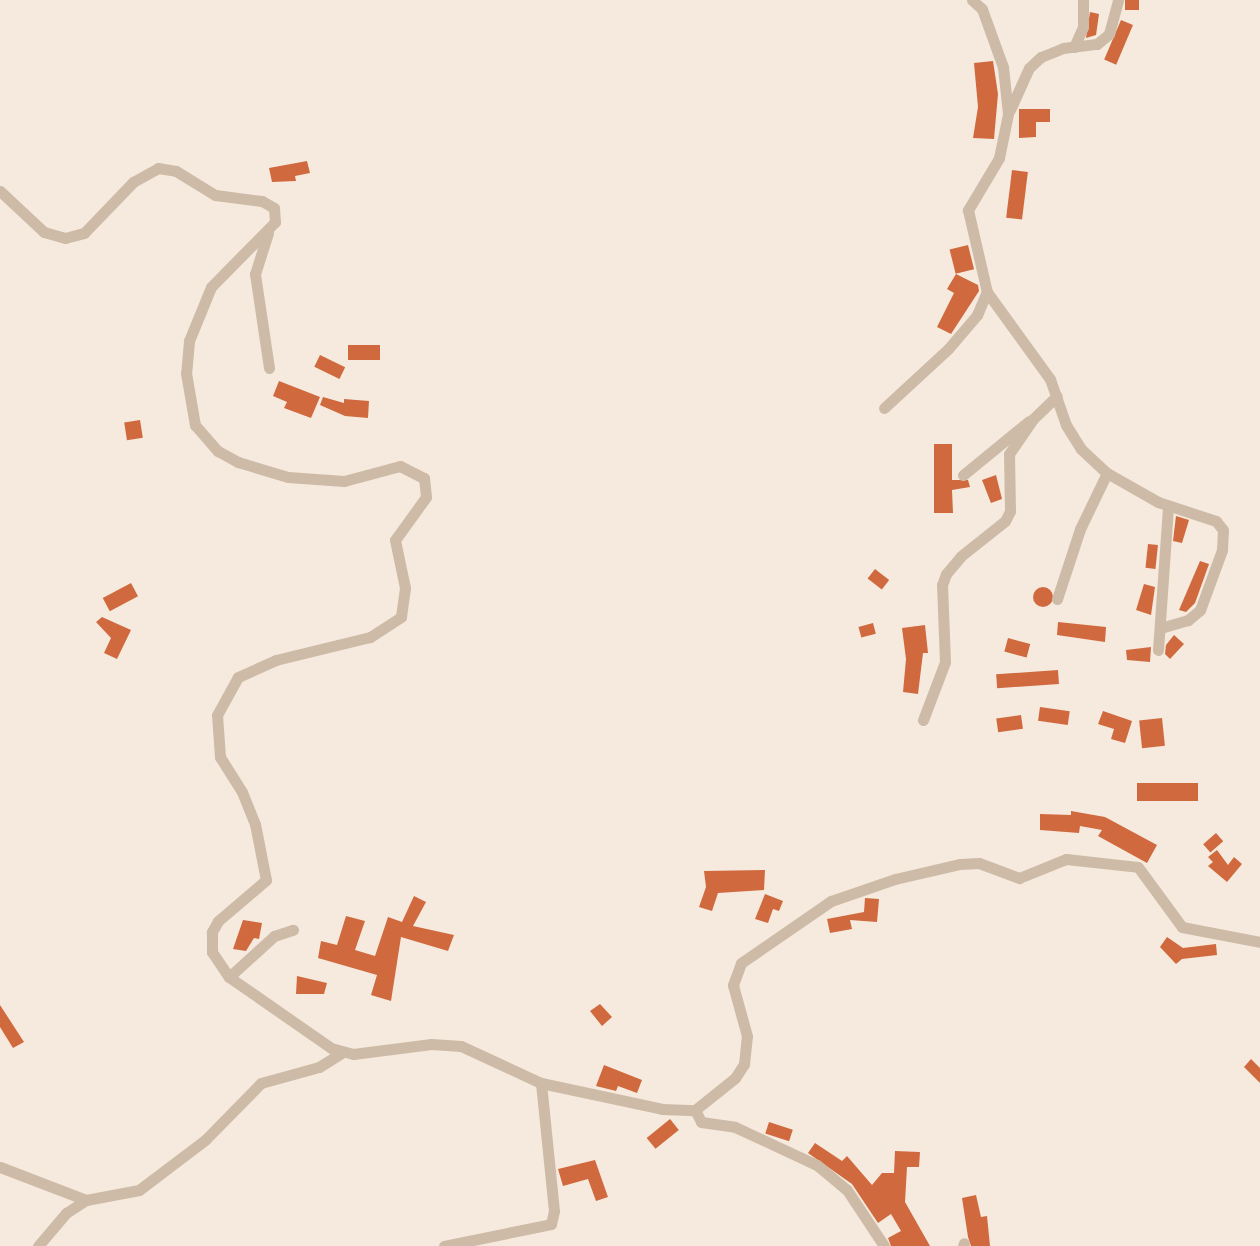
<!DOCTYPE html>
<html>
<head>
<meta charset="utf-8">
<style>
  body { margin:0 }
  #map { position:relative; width:1260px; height:1246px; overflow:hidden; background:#f5eadd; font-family:"Archivo Narrow",sans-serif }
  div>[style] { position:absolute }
  .building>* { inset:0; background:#d1693f; transform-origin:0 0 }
  .round { border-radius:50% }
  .minor>* { height:11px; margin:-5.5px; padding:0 5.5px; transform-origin:5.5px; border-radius:5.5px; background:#cebba7 }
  span { translate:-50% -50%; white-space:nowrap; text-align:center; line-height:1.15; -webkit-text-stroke:5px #fbf4ea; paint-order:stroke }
</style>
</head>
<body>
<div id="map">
  <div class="building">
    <i style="left:1125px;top:0;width:14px;height:10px"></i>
    <i style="clip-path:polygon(1090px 12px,1099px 14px,1096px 35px,1086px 38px)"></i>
    <i style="left:1121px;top:20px;width:13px;height:43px;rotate:23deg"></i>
    <i style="clip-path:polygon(993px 61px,998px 94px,994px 139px,973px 138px,978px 107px,974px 63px)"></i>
    <i style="clip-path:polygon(1019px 109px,1050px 109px,1050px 122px,1036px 122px,1036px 137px,1019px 138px)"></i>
    <i style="clip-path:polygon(307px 161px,310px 173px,295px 176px,296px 181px,272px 182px,269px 168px)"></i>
    <i style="left:1012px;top:170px;width:16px;height:48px;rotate:7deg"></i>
    <i style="left:968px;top:245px;width:25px;height:19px;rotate:76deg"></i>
    <i style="clip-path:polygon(956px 274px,978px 285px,979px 291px,951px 334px,937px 327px,954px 293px,947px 289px)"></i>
    <i style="left:348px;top:345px;width:32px;height:15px"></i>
    <i style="left:320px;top:355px;width:28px;height:13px;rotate:26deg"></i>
    <i style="clip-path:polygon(279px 381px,320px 397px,311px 418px,284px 408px,287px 402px,273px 396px)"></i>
    <i style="clip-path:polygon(323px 397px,344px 403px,344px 399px,369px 401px,368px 418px,345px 416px,320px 405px)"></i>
    <i style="left:140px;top:420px;width:18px;height:16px;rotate:81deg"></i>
    <i style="clip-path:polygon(934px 444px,952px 444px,952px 480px,968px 480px,970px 487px,952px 490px,953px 513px,934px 513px)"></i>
    <i style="clip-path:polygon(996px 475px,1002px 499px,991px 503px,982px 480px)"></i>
    <i style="clip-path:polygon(1176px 516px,1189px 520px,1182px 543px,1173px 541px)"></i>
    <i style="left:1148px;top:544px;width:10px;height:24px;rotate:6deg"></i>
    <i style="clip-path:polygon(1200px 561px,1209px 564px,1195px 603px,1186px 612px,1179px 610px)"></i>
    <i style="left:875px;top:569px;width:18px;height:12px;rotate:38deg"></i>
    <i style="left:131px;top:583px;width:15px;height:32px;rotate:62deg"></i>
    <i style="clip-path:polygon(1144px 584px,1155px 587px,1151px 615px,1136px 610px)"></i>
    <i class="round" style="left:1033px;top:587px;width:20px;height:20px"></i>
    <i style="clip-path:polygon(102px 617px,131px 630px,117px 659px,104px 653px,111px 638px,96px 622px)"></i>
    <i style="clip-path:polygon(1058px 622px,1106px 627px,1105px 642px,1057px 635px)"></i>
    <i style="left:873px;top:623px;width:11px;height:15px;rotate:75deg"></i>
    <i style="clip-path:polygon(925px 625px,928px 653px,923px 653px,918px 694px,903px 692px,906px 659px,902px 628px)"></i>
    <i style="clip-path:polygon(1174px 635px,1184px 644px,1170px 659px,1165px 654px,1166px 645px)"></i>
    <i style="left:1008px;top:638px;width:23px;height:14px;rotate:15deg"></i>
    <i style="clip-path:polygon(1151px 647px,1150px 662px,1127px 660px,1126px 650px)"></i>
    <i style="left:1058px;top:670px;width:14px;height:62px;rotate:86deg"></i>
    <i style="left:1040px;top:707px;width:30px;height:14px;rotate:8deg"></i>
    <i style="clip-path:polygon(1103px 711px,1132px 721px,1125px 743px,1111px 739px,1114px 729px,1098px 724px)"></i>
    <i style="left:1021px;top:715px;width:14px;height:25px;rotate:82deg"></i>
    <i style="left:1162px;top:718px;width:28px;height:23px;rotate:84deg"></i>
    <i style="left:1198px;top:783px;width:18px;height:61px;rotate:90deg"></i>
    <i style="clip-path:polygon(1071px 811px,1105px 817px,1157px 845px,1147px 863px,1098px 836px,1102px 830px,1080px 826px,1079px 833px,1040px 830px,1040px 814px,1071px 815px)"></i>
    <i style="left:1216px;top:833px;width:11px;height:17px;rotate:49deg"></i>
    <i style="clip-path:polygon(1217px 850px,1228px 865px,1234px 857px,1242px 864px,1227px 882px,1208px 866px,1213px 862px,1208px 857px)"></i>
    <i style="clip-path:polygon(765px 870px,764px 890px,718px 893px,712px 911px,699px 907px,706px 887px,704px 871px)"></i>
    <i style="clip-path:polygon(765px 894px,783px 901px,779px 911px,773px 909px,768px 923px,755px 919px)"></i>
    <i style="clip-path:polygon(414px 896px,426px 902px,413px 926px,454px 935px,448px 951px,401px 937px,391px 1001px,371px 995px,377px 975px,318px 958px,321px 941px,337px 945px,346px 916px,365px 921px,355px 950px,375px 956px,388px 917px,402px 922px)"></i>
    <i style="clip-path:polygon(865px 898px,879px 899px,877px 922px,850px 920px,852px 929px,830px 933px,827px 919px,864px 912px)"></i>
    <i style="clip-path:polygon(243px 920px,262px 923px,259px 939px,254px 938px,246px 951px,233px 949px)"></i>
    <i style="clip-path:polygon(1167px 937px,1183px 948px,1216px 944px,1217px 955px,1182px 959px,1176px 964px,1160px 947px)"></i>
    <i style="clip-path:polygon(297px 976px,327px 983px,324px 994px,296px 994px)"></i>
    <i style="clip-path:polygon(600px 1004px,612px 1017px,602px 1026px,590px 1011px)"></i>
    <i style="clip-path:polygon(0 1005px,24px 1042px,13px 1048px,0 1027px)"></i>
    <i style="clip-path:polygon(1251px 1059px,1260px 1068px,1260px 1083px,1244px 1067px)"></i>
    <i style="clip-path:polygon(604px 1065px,642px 1080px,637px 1093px,618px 1086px,616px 1091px,596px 1086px)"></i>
    <i style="left:670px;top:1119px;width:14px;height:30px;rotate:51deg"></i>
    <i style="left:769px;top:1122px;width:25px;height:12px;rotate:18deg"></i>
    <i style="clip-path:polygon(815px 1143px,842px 1161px,847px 1156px,872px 1185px,882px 1173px,894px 1173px,895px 1151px,920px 1152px,919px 1167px,907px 1167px,905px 1202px,930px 1246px,891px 1246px,888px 1238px,901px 1231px,891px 1214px,878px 1223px,852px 1184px,808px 1153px)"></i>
    <i style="clip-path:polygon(595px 1160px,608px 1197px,596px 1201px,588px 1179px,563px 1186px,558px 1169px)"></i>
    <i style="clip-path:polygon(976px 1195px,981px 1217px,987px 1216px,990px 1246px,971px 1246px,968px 1237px,962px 1198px)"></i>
  </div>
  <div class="minor">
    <i style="left:972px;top:0;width:13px;rotate:42deg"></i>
    <i style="left:982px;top:9px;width:62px;rotate:70.1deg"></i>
    <i style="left:1003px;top:67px;width:47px;rotate:83.9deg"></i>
    <i style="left:1008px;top:114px;width:45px;rotate:101.6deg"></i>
    <i style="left:999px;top:158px;width:61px;rotate:120.8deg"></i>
    <i style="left:968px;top:210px;width:84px;rotate:77deg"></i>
    <i style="left:987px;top:292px;width:107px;rotate:54.1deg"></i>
    <i style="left:1050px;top:379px;width:49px;rotate:70.8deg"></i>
    <i style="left:1066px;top:425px;width:28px;rotate:58deg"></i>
    <i style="left:1081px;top:449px;width:35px;rotate:43deg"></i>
    <i style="left:1107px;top:473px;width:59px;rotate:29.6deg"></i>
    <i style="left:1158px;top:502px;width:61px;rotate:18.1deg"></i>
    <i style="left:1216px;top:521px;width:11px;rotate:52deg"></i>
    <i style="left:1223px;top:530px;width:20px;rotate:93deg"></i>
    <i style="left:1222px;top:550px;width:64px;rotate:110.1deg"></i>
    <i style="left:1200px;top:610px;width:16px;rotate:140deg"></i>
    <i style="left:1188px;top:620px;width:26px;rotate:164deg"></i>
    <i style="left:1074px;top:47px;width:22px;rotate:-66deg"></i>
    <i style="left:1083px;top:27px;width:27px;rotate:-90deg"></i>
    <i style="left:1010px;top:110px;width:46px;rotate:-65.7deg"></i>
    <i style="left:1029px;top:68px;width:16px;rotate:-43deg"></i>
    <i style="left:1041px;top:57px;width:24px;rotate:-22deg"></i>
    <i style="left:1063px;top:48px;width:34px;rotate:-7deg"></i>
    <i style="left:1097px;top:44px;width:16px;rotate:-40deg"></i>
    <i style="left:1109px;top:34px;width:35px;rotate:-75deg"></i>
    <i style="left:0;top:191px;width:60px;rotate:43deg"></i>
    <i style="left:44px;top:232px;width:22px;rotate:16deg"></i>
    <i style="left:65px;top:238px;width:20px;rotate:-15deg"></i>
    <i style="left:84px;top:233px;width:71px;rotate:-46.1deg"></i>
    <i style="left:133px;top:182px;width:29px;rotate:-29deg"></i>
    <i style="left:158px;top:168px;width:18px;rotate:9deg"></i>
    <i style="left:176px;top:171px;width:46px;rotate:31.6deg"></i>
    <i style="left:215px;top:195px;width:47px;rotate:7.3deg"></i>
    <i style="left:262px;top:201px;width:14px;rotate:30deg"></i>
    <i style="left:274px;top:208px;width:14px;rotate:86deg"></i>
    <i style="left:275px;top:222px;width:91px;rotate:134.6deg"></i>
    <i style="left:211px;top:287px;width:58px;rotate:112.2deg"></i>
    <i style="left:189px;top:341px;width:32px;rotate:95deg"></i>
    <i style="left:186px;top:373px;width:53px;rotate:80.2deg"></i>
    <i style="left:195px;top:425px;width:35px;rotate:49deg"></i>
    <i style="left:218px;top:451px;width:23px;rotate:29deg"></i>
    <i style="left:238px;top:462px;width:52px;rotate:16.7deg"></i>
    <i style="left:288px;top:477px;width:56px;rotate:4.1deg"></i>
    <i style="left:344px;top:481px;width:58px;rotate:-15deg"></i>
    <i style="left:400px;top:466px;width:27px;rotate:27deg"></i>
    <i style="left:424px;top:478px;width:19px;rotate:84deg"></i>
    <i style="left:426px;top:497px;width:53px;rotate:125.8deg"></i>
    <i style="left:395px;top:540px;width:49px;rotate:78.2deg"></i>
    <i style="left:405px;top:588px;width:29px;rotate:98deg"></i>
    <i style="left:401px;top:617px;width:37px;rotate:147deg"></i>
    <i style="left:370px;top:637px;width:97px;rotate:166.3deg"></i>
    <i style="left:276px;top:660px;width:42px;rotate:155.9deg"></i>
    <i style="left:238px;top:677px;width:43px;rotate:118.9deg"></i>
    <i style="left:217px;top:715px;width:42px;rotate:85.9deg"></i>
    <i style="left:220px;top:757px;width:41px;rotate:57.8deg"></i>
    <i style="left:242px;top:792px;width:35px;rotate:68deg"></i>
    <i style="left:255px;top:824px;width:57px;rotate:78.9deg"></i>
    <i style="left:266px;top:880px;width:63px;rotate:139.5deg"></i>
    <i style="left:218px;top:921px;width:13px;rotate:119deg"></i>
    <i style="left:212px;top:932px;width:20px;rotate:90deg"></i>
    <i style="left:212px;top:952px;width:30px;rotate:56deg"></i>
    <i style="left:229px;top:977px;width:124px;rotate:34.8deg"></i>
    <i style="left:331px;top:1048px;width:23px;rotate:15deg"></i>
    <i style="left:353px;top:1054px;width:79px;rotate:-7.3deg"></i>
    <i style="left:431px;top:1044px;width:30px;rotate:4deg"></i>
    <i style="left:461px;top:1046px;width:88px;rotate:24.8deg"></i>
    <i style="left:541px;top:1083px;width:124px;rotate:12.1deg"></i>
    <i style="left:662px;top:1109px;width:33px;rotate:2deg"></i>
    <i style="left:695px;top:1110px;width:51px;rotate:-38.7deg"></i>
    <i style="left:735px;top:1078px;width:17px;rotate:-57deg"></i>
    <i style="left:744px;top:1064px;width:28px;rotate:-84deg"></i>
    <i style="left:747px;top:1036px;width:53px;rotate:-105.4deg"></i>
    <i style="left:733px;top:985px;width:23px;rotate:-70deg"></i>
    <i style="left:741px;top:963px;width:109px;rotate:-34.6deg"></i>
    <i style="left:831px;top:901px;width:68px;rotate:-19deg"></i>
    <i style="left:895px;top:879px;width:67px;rotate:-13deg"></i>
    <i style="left:960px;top:864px;width:19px;rotate:-3deg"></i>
    <i style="left:979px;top:863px;width:43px;rotate:20.6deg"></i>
    <i style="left:1019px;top:878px;width:51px;rotate:-22deg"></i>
    <i style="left:1066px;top:859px;width:72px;rotate:6.3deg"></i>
    <i style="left:1138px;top:867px;width:74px;rotate:53.7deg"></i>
    <i style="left:1182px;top:927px;width:79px;rotate:10.9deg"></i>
    <i style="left:268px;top:233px;width:43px;rotate:107.6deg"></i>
    <i style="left:255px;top:274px;width:95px;rotate:81.5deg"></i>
    <i style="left:884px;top:408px;width:87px;rotate:-42.7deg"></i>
    <i style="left:948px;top:349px;width:45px;rotate:-49.5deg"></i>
    <i style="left:977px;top:315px;width:25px;rotate:-67deg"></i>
    <i style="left:963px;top:475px;width:85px;rotate:-39.3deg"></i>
    <i style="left:1057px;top:599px;width:74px;rotate:-71.8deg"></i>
    <i style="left:1080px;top:529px;width:62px;rotate:-64.3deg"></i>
    <i style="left:1158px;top:650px;width:144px;rotate:-86deg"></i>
    <i style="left:923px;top:720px;width:62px;rotate:-69.2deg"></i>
    <i style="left:945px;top:662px;width:77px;rotate:-92.2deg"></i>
    <i style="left:942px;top:585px;width:12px;rotate:-70deg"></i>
    <i style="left:946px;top:574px;width:23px;rotate:-50deg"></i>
    <i style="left:961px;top:556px;width:56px;rotate:-38.5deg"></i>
    <i style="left:1005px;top:521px;width:11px;rotate:-63deg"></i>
    <i style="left:1010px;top:511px;width:57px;rotate:-91deg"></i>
    <i style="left:1009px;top:454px;width:42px;rotate:-55.6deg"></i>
    <i style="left:1033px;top:419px;width:33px;rotate:-44deg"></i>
    <i style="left:229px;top:977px;width:61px;rotate:-42.3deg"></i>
    <i style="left:274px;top:936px;width:20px;rotate:-18deg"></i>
    <i style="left:695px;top:1110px;width:13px;rotate:63deg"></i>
    <i style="left:701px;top:1122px;width:34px;rotate:8deg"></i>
    <i style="left:735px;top:1127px;width:90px;rotate:24.9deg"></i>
    <i style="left:817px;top:1165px;width:39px;rotate:40deg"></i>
    <i style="left:847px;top:1190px;width:67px;rotate:56.5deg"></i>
    <i style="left:0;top:1167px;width:92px;rotate:21deg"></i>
    <i style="left:86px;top:1200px;width:54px;rotate:-10.7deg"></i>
    <i style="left:139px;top:1190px;width:83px;rotate:-37.1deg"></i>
    <i style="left:205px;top:1140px;width:80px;rotate:-45.5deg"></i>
    <i style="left:261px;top:1083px;width:60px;rotate:-15.4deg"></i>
    <i style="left:319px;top:1067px;width:26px;rotate:-32deg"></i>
    <i style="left:38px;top:1246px;width:43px;rotate:-49.7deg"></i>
    <i style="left:66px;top:1213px;width:24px;rotate:-33deg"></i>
    <i style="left:444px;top:1246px;width:109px;rotate:-11.6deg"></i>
    <i style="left:551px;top:1224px;width:13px;rotate:-77deg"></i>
    <i style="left:554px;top:1211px;width:129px;rotate:-95.8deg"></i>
    <i style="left:963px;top:1246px;width:3px;rotate:-72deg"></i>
  </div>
</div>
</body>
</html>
